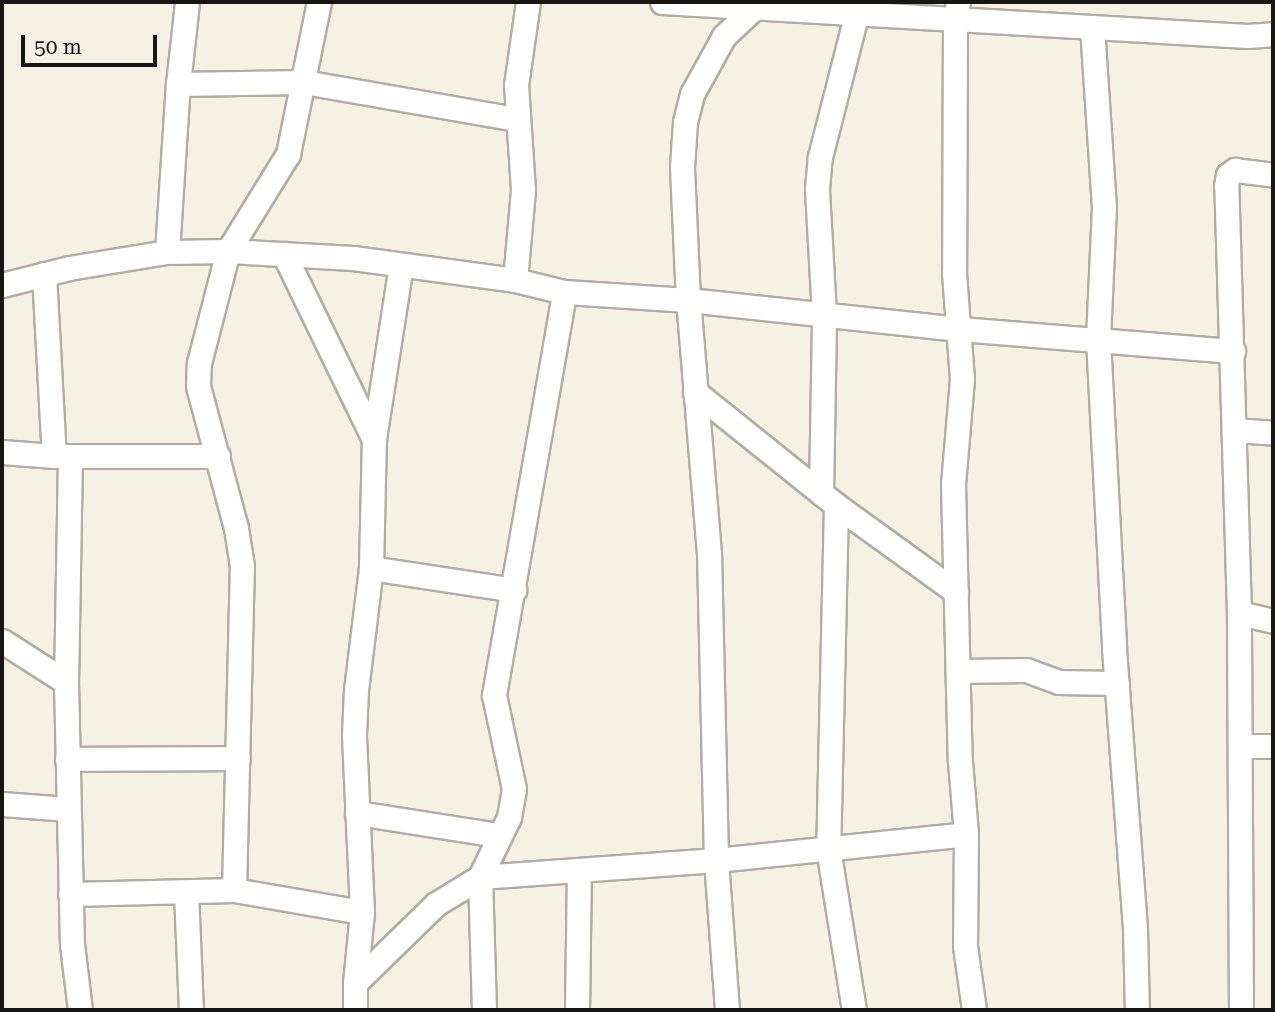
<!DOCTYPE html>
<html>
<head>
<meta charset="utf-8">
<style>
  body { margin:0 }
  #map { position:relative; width:1275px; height:1012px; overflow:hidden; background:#f5f1e5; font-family:"Roboto Serif",serif }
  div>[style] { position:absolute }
  .roads { filter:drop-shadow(2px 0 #b1ada1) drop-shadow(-2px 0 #b1ada1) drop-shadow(0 2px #b1ada1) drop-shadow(0 -2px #b1ada1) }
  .minor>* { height:23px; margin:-11.5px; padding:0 11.5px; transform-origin:11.5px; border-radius:11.5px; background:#fff }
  span { translate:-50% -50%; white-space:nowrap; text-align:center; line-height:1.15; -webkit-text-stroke:7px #f5f1e5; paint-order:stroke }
  .frame { position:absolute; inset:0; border:4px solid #171612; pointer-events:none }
  .scale { position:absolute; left:21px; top:35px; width:136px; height:32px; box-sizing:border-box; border:4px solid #171612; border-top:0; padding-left:9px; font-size:21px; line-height:24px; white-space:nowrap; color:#171612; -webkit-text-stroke:5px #f5f1e5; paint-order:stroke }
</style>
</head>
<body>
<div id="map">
  <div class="roads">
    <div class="minor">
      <i style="left:662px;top:2px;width:586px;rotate:3.33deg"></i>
      <i style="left:1247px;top:36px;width:26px;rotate:-4deg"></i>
      <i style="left:958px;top:2px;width:17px;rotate:100deg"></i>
      <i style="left:955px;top:19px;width:254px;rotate:90.2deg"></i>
      <i style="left:954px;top:273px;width:106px;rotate:85.7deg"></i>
      <i style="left:962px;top:379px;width:105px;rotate:94.9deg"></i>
      <i style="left:953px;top:484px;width:277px;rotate:88.6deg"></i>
      <i style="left:960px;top:761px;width:73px;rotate:85.3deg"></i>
      <i style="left:966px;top:834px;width:112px;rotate:90.5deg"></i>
      <i style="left:965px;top:946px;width:65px;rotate:82deg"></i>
      <i style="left:1092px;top:27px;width:180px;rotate:86.2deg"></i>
      <i style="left:1104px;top:207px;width:132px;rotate:92.6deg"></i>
      <i style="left:1098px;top:339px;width:310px;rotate:87deg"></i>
      <i style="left:1114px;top:649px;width:282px;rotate:85.7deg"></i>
      <i style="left:1135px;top:930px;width:80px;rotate:88.6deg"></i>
      <i style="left:178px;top:84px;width:126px;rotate:-0.9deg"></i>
      <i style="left:304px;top:82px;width:215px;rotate:9.9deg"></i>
      <i style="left:167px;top:252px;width:168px;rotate:-86.3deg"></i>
      <i style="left:178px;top:84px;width:82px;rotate:-83.7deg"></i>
      <i style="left:284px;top:254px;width:206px;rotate:64.1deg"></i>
      <i style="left:44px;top:274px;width:182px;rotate:86.9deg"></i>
      <i style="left:515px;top:280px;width:90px;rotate:-84.9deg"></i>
      <i style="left:523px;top:190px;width:105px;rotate:-93.8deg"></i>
      <i style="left:516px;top:85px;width:84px;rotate:-81.8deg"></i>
      <i style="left:2px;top:285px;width:69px;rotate:-14.2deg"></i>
      <i style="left:69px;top:268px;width:99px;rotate:-9.3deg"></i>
      <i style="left:167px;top:252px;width:61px;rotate:-0.9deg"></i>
      <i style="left:228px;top:251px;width:125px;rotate:3.2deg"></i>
      <i style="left:353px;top:258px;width:163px;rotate:7.7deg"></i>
      <i style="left:515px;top:280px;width:50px;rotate:13.8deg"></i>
      <i style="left:564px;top:292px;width:124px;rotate:3.7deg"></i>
      <i style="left:688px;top:300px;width:273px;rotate:6.1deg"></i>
      <i style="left:959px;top:329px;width:275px;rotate:4.6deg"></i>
      <i style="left:695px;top:392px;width:181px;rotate:38.7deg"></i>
      <i style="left:836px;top:505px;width:148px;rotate:35.9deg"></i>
      <i style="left:1234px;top:430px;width:39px;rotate:4deg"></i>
      <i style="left:2px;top:452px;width:52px;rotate:4.4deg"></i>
      <i style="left:54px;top:456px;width:164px"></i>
      <i style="left:70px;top:456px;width:226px;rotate:91deg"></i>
      <i style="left:66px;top:682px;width:262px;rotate:88.7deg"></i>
      <i style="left:72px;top:944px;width:66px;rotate:83.1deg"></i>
      <i style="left:821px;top:493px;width:178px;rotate:-89deg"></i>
      <i style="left:824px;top:315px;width:126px;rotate:-93.2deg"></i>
      <i style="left:817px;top:189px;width:32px;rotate:-85deg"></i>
      <i style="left:820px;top:157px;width:150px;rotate:-75.7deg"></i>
      <i style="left:836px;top:505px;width:343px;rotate:91.3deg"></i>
      <i style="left:828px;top:848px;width:164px;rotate:80.9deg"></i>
      <i style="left:371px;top:568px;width:145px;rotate:8.7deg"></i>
      <i style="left:1239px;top:613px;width:35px;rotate:13deg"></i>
      <i style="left:2px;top:641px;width:76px;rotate:32.6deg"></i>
      <i style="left:959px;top:671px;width:67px;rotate:-0.9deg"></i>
      <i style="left:1026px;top:670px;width:35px;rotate:20deg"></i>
      <i style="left:1059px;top:682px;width:58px;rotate:1deg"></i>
      <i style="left:1241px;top:746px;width:32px"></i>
      <i style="left:67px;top:759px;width:171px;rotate:-0.3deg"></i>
      <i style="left:2px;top:804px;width:66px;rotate:4.3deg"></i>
      <i style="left:357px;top:813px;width:143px;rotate:8.9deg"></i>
      <i style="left:234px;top:890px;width:324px;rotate:-88.6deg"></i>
      <i style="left:242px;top:566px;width:38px;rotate:-99deg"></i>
      <i style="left:236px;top:528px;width:147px;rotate:-105deg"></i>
      <i style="left:198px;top:386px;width:23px;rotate:-88deg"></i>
      <i style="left:199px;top:363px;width:116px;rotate:-75.5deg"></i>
      <i style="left:228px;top:251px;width:114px;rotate:-58.3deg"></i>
      <i style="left:288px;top:154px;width:155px;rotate:-78.5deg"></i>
      <i style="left:186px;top:892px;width:118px;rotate:87.6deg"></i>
      <i style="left:70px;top:894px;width:164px;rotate:-1.4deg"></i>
      <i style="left:234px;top:890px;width:130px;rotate:9.8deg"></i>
      <i style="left:362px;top:912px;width:71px;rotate:95.6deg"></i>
      <i style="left:362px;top:912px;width:177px;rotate:-92.6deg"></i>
      <i style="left:354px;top:735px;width:45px;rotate:-87.5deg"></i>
      <i style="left:356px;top:690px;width:123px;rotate:-83deg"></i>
      <i style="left:371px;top:568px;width:129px;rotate:-88.7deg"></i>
      <i style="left:374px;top:439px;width:176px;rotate:-81.2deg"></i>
      <i style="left:355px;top:1010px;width:27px;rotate:-90deg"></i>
      <i style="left:355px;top:983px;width:113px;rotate:-44.3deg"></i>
      <i style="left:436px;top:904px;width:52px;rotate:-31.5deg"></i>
      <i style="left:480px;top:877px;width:237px;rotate:-4.1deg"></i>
      <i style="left:716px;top:860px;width:251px;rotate:-5.9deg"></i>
      <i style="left:484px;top:1010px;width:133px;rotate:-91.7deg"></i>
      <i style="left:480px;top:877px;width:67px;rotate:-64.2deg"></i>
      <i style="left:509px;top:817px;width:28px;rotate:-80deg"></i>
      <i style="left:514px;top:789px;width:96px;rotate:-102deg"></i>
      <i style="left:494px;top:695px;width:409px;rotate:-80.1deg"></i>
      <i style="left:577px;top:1010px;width:139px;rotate:-89.2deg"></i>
      <i style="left:727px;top:1010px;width:150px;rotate:-94.2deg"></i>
      <i style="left:716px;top:860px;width:306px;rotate:-91.3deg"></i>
      <i style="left:709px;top:554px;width:255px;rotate:-94.7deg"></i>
      <i style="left:688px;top:300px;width:133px;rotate:-92.6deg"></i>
      <i style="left:682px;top:167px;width:45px;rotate:-86.2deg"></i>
      <i style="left:685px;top:122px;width:29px;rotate:-76deg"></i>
      <i style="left:692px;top:94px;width:66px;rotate:-61.1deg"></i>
      <i style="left:724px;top:36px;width:44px;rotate:-43.2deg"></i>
      <i style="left:1241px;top:1010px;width:397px;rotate:-90.3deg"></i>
      <i style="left:1239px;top:613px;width:427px;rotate:-91.7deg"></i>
      <i style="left:1226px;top:186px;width:11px;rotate:-80deg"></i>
      <i style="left:1228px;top:175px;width:9px;rotate:-36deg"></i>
      <i style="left:1235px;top:170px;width:38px;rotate:7deg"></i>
    </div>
  </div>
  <div class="frame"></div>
  <div class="scale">50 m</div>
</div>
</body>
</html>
